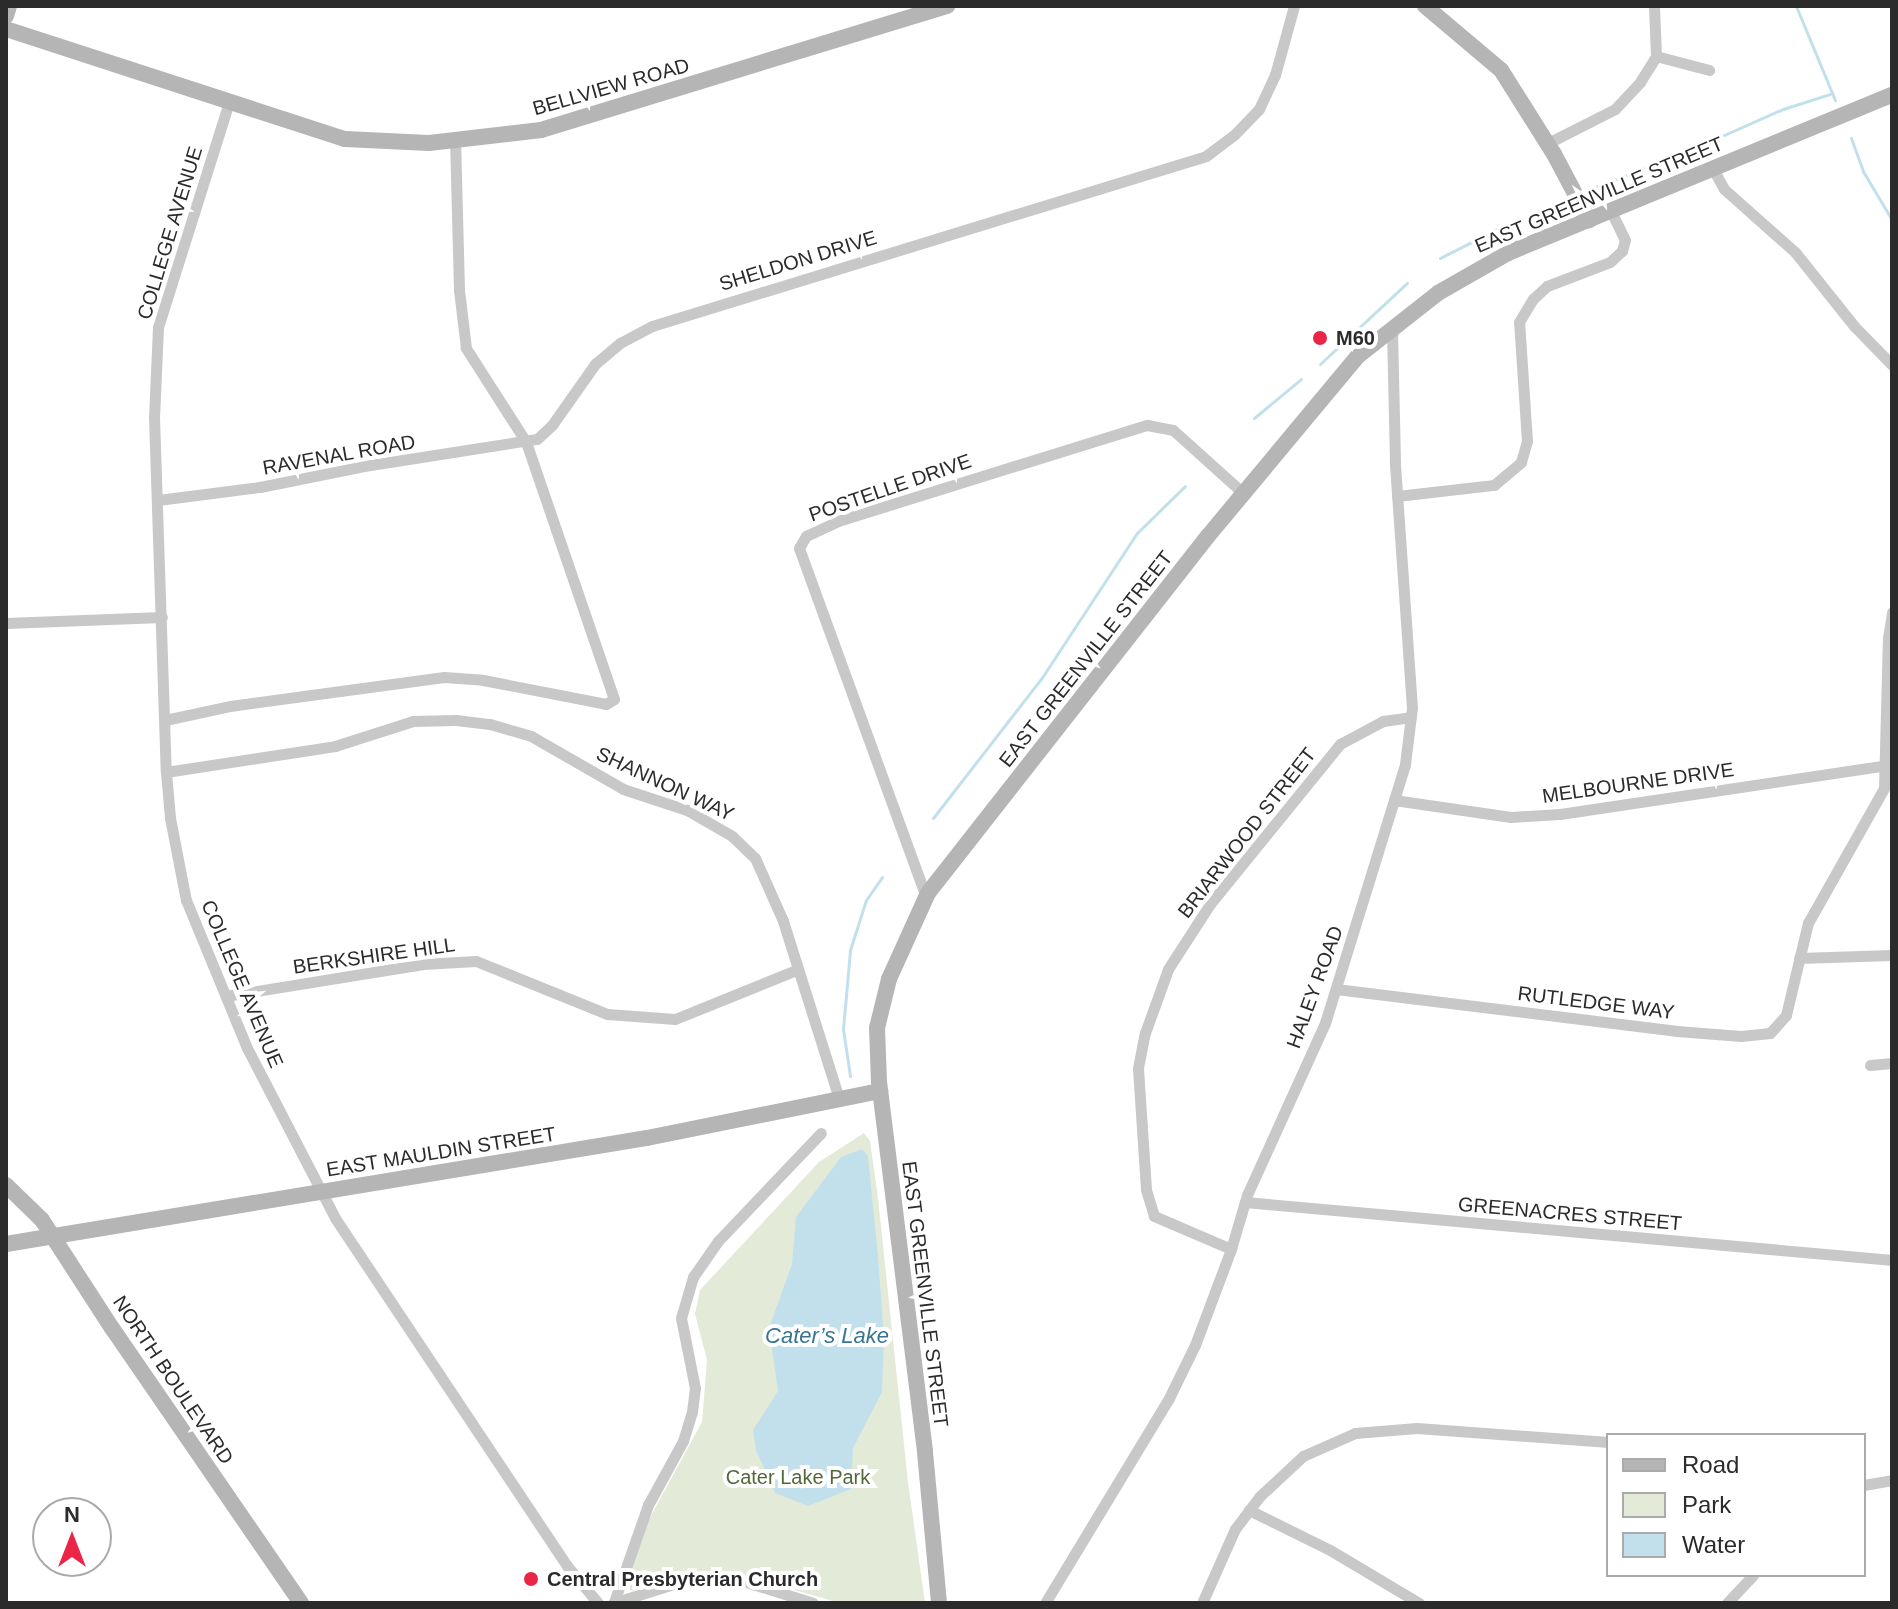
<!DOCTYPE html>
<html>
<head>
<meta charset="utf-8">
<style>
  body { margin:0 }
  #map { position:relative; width:1898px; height:1609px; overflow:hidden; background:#fff; font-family:Helvetica,sans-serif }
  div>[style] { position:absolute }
  .green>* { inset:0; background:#e4ead8 }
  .water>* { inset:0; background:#c2e0eb }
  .stream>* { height:3px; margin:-1.5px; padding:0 1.5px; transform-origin:1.5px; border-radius:1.5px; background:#c2e0eb }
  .street>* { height:11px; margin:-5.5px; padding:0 5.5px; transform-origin:5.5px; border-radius:5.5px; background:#c8c8c8 }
  .secondary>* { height:16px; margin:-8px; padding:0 8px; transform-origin:8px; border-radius:8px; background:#b5b5b5 }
  .dots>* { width:22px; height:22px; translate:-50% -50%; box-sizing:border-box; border:4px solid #fff; border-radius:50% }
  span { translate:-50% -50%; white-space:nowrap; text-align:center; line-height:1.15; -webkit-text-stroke:8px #fff; paint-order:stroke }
  .street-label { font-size:20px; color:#2b2b2b }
  .poi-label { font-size:20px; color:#2b2b2b; font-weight:700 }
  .left { translate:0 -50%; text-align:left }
  .park-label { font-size:20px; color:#536838 }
  .water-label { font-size:22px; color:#38768f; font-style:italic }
  .frame { position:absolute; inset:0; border:8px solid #2b2b2b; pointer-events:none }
  .legend { position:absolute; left:1606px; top:1433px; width:260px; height:144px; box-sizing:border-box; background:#fff; border:2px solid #aaa; margin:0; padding:10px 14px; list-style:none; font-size:24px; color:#2b2b2b }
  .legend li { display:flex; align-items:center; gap:16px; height:40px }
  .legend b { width:40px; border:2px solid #aaa }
  .north { position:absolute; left:32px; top:1497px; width:80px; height:80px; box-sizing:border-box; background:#fff; border:2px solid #aaa; border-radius:50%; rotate:0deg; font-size:22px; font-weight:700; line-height:32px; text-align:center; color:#2b2b2b }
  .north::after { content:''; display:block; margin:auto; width:28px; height:36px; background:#eb2548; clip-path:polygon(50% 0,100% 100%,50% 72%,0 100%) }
</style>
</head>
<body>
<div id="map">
  <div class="green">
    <i style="clip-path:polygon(864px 1133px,870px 1141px,878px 1198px,908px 1482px,925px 1603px,840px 1603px,759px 1580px,712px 1574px,672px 1578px,632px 1591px,625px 1585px,648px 1521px,702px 1422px,707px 1360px,695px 1314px,700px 1290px,819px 1162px)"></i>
  </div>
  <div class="water">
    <i style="clip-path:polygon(862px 1149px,868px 1156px,878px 1256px,884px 1339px,882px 1392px,853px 1448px,851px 1489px,808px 1506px,775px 1493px,756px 1450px,753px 1430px,778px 1391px,769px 1328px,792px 1264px,796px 1217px,841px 1157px)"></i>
  </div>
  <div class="stream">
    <i style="left:1796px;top:6px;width:102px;rotate:67.5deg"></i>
    <i style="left:1851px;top:138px;width:37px;rotate:70deg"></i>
    <i style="left:1864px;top:173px;width:55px;rotate:59.2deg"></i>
    <i style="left:1597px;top:186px;width:78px;rotate:-20.3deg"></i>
    <i style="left:1670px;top:159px;width:124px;rotate:-23.9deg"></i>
    <i style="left:1783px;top:109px;width:52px;rotate:-17.7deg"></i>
    <i style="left:1527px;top:216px;width:31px;rotate:-25deg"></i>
    <i style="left:1440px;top:258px;width:77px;rotate:-26.9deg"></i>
    <i style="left:1320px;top:364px;width:119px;rotate:-43deg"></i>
    <i style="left:1254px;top:418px;width:61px;rotate:-39.7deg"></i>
    <i style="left:933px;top:818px;width:176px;rotate:-52.2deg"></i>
    <i style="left:1041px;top:679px;width:175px;rotate:-56.7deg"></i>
    <i style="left:1137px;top:533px;width:67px;rotate:-44.4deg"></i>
    <i style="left:850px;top:1076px;width:48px;rotate:-98.5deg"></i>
    <i style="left:843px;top:1029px;width:79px;rotate:-84.9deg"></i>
    <i style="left:850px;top:950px;width:52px;rotate:-72.3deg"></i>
    <i style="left:866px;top:900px;width:28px;rotate:-55deg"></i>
  </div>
  <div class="street">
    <i style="left:1656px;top:56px;width:55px;rotate:14.8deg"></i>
    <i style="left:229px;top:102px;width:236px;rotate:107.5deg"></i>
    <i style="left:158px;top:327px;width:90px;rotate:92.5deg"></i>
    <i style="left:154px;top:417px;width:355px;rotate:88.1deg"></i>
    <i style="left:166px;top:772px;width:46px;rotate:85deg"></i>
    <i style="left:170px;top:818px;width:84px;rotate:79deg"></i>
    <i style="left:186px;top:900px;width:160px;rotate:67.6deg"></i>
    <i style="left:247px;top:1048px;width:191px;rotate:62.6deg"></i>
    <i style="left:335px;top:1218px;width:420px;rotate:56.3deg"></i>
    <i style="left:568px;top:1567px;width:47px;rotate:50.2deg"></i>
    <i style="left:1548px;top:143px;width:75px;rotate:-26.9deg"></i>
    <i style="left:1615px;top:109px;width:37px;rotate:-47deg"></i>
    <i style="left:1640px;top:82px;width:31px;rotate:-58deg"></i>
    <i style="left:1656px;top:56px;width:50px;rotate:-92.3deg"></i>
    <i style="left:1713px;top:169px;width:23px;rotate:61deg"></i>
    <i style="left:1724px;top:189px;width:95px;rotate:41.6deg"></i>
    <i style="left:1795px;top:252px;width:95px;rotate:51.4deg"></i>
    <i style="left:1854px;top:326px;width:54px;rotate:45.7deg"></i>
    <i style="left:1397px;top:496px;width:98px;rotate:-6.5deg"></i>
    <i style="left:1494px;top:485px;width:35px;rotate:-40deg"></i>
    <i style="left:1521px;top:462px;width:22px;rotate:-74deg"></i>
    <i style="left:1527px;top:441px;width:119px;rotate:-93.8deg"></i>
    <i style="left:1519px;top:322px;width:27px;rotate:-59deg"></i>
    <i style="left:1533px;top:299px;width:19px;rotate:-43deg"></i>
    <i style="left:1547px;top:286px;width:67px;rotate:-20.9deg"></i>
    <i style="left:1610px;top:262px;width:16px;rotate:-43deg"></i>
    <i style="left:1622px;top:251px;width:11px;rotate:-75deg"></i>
    <i style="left:1625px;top:240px;width:32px;rotate:-116deg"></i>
    <i style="left:158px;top:500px;width:103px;rotate:-7.3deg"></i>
    <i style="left:260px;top:487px;width:106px;rotate:-11.4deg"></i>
    <i style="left:364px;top:466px;width:175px;rotate:-8.9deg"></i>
    <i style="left:537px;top:439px;width:21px;rotate:-43deg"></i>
    <i style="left:552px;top:425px;width:75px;rotate:-54.8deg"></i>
    <i style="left:595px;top:364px;width:33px;rotate:-40deg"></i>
    <i style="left:620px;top:343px;width:36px;rotate:-28deg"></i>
    <i style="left:652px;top:326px;width:579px;rotate:-17.06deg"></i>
    <i style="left:1206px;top:156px;width:35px;rotate:-37deg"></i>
    <i style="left:1234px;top:135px;width:36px;rotate:-46deg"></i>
    <i style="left:1259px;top:109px;width:38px;rotate:-65deg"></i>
    <i style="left:1275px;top:75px;width:72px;rotate:-74.6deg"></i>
    <i style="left:6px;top:623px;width:156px;rotate:-2.2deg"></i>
    <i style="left:165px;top:720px;width:66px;rotate:-12.2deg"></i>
    <i style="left:230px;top:706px;width:216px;rotate:-7.7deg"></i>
    <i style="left:444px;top:677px;width:39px;rotate:4deg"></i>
    <i style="left:483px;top:680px;width:125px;rotate:11deg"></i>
    <i style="left:606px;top:704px;width:9px;rotate:-32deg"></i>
    <i style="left:614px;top:699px;width:272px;rotate:-108.9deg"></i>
    <i style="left:526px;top:442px;width:112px;rotate:-122.6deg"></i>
    <i style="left:466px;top:348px;width:58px;rotate:-96.9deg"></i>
    <i style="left:459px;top:290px;width:149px;rotate:-91.5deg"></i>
    <i style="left:166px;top:772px;width:171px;rotate:-8.7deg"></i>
    <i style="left:335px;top:746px;width:82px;rotate:-17.8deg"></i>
    <i style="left:413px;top:721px;width:43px;rotate:-1.3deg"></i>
    <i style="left:456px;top:720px;width:34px;rotate:7deg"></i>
    <i style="left:490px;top:724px;width:43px;rotate:16.3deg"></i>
    <i style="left:531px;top:736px;width:106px;rotate:29.9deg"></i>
    <i style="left:623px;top:789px;width:67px;rotate:18.2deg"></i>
    <i style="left:687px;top:810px;width:52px;rotate:30deg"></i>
    <i style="left:732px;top:836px;width:32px;rotate:44deg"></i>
    <i style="left:755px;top:858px;width:69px;rotate:66deg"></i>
    <i style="left:783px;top:921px;width:187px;rotate:72.5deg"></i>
    <i style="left:1394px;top:800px;width:118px;rotate:8.3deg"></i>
    <i style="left:1511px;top:817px;width:49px;rotate:-3.5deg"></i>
    <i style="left:1560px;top:814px;width:331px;rotate:-8.5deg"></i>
    <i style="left:926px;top:897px;width:371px;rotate:-110deg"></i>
    <i style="left:799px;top:548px;width:14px;rotate:-60deg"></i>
    <i style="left:806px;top:536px;width:35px;rotate:-25deg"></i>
    <i style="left:838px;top:521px;width:324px;rotate:-17.3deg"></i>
    <i style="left:1147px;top:425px;width:26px;rotate:11deg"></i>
    <i style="left:1173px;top:430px;width:94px;rotate:42deg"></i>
    <i style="left:1799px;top:958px;width:93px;rotate:-1.8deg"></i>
    <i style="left:1336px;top:989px;width:344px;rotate:7deg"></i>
    <i style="left:1677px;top:1031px;width:64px;rotate:4.5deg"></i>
    <i style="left:1741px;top:1036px;width:29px;rotate:-6deg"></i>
    <i style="left:1770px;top:1033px;width:24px;rotate:-48deg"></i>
    <i style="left:1786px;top:1015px;width:95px;rotate:-76.6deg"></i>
    <i style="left:1808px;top:923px;width:155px;rotate:-60.6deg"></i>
    <i style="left:1884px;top:788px;width:150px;rotate:-88.5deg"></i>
    <i style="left:1888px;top:638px;width:26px;rotate:-81deg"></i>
    <i style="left:226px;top:996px;width:200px;rotate:-9.2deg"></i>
    <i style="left:423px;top:964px;width:53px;rotate:-3.2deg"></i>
    <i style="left:476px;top:961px;width:141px;rotate:22deg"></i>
    <i style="left:607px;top:1014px;width:68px;rotate:4.2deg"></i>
    <i style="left:675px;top:1019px;width:131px;rotate:-22deg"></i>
    <i style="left:1870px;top:1065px;width:22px;rotate:-5deg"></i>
    <i style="left:1245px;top:1202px;width:650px;rotate:5.12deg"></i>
    <i style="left:1231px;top:1249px;width:84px;rotate:-156.8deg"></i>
    <i style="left:1154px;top:1216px;width:28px;rotate:-107deg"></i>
    <i style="left:1146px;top:1189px;width:121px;rotate:-93.8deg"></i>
    <i style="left:1138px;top:1068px;width:36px;rotate:-79deg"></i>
    <i style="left:1145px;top:1033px;width:68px;rotate:-70.2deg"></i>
    <i style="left:1168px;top:969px;width:77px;rotate:-57.1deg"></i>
    <i style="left:1210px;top:904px;width:206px;rotate:-50.9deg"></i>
    <i style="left:1340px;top:744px;width:49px;rotate:-28.1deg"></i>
    <i style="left:1383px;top:721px;width:28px;rotate:-8deg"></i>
    <i style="left:1864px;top:1485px;width:28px;rotate:-10deg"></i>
    <i style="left:1249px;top:1510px;width:90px;rotate:26.3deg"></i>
    <i style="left:1330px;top:1550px;width:104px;rotate:30.8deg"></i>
    <i style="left:614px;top:1602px;width:103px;rotate:-70.7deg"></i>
    <i style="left:648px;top:1505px;width:73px;rotate:-61.3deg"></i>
    <i style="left:683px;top:1441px;width:30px;rotate:-73deg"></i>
    <i style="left:692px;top:1412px;width:24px;rotate:-83deg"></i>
    <i style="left:695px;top:1388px;width:71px;rotate:-101.3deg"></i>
    <i style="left:681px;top:1318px;width:43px;rotate:-73.7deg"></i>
    <i style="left:693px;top:1277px;width:44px;rotate:-55.2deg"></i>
    <i style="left:718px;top:1241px;width:149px;rotate:-46.4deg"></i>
    <i style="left:613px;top:1603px;width:77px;rotate:-17.3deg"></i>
    <i style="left:687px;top:1580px;width:56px;rotate:1deg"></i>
    <i style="left:743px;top:1581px;width:73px;rotate:17.4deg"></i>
    <i style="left:1045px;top:1603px;width:240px;rotate:-58.8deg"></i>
    <i style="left:1169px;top:1398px;width:59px;rotate:-63.9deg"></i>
    <i style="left:1195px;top:1345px;width:103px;rotate:-69.4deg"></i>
    <i style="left:1231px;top:1249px;width:56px;rotate:-73.5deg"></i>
    <i style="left:1247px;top:1195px;width:189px;rotate:-65.6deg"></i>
    <i style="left:1325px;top:1023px;width:271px;rotate:-72.8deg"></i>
    <i style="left:1405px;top:764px;width:56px;rotate:-82.9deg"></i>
    <i style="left:1412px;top:708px;width:247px;rotate:-94deg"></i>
    <i style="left:1395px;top:462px;width:133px;rotate:-91.3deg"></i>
    <i style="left:1202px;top:1603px;width:81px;rotate:-66deg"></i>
    <i style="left:1235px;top:1529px;width:41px;rotate:-52.9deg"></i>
    <i style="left:1260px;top:1496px;width:59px;rotate:-42.9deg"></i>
    <i style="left:1303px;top:1456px;width:57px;rotate:-23.9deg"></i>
    <i style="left:1355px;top:1433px;width:62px;rotate:-4.6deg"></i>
    <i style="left:1417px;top:1428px;width:192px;rotate:4.2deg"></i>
    <i style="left:1727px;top:1603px;width:38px;rotate:-47deg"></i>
  </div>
  <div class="secondary">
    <i style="left:1425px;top:6px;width:99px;rotate:40.1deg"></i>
    <i style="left:1501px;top:70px;width:99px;rotate:57.8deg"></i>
    <i style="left:1554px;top:154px;width:75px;rotate:62.1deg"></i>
    <i style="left:6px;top:16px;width:10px;rotate:-73deg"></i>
    <i style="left:6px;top:29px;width:356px;rotate:18deg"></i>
    <i style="left:345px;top:139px;width:84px;rotate:2.7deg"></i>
    <i style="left:429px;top:143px;width:113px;rotate:-6.6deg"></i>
    <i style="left:541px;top:130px;width:425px;rotate:-17deg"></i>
    <i style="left:6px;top:1185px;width:50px;rotate:44.2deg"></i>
    <i style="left:42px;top:1220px;width:129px;rotate:57.1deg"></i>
    <i style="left:112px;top:1328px;width:334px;rotate:55.5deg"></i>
    <i style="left:6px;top:1244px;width:650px;rotate:-9.39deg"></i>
    <i style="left:647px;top:1138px;width:238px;rotate:-11.4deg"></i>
    <i style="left:939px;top:1603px;width:153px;rotate:-95.3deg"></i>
    <i style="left:925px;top:1451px;width:372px;rotate:-97.1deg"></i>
    <i style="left:879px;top:1082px;width:54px;rotate:-92.1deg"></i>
    <i style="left:877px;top:1028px;width:50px;rotate:-76.2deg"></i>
    <i style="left:889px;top:979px;width:94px;rotate:-65.6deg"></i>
    <i style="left:928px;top:893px;width:454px;rotate:-51.9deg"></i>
    <i style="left:1208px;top:536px;width:234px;rotate:-50.2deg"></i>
    <i style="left:1358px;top:356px;width:102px;rotate:-38.2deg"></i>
    <i style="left:1438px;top:293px;width:81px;rotate:-29.7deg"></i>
    <i style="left:1508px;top:253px;width:415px;rotate:-22.4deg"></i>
  </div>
  <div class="dots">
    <i style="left:1320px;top:338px;background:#eb2548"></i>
    <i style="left:531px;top:1579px;background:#eb2548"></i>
  </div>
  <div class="street-label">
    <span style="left:611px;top:87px;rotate:-16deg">BELLVIEW ROAD</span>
    <span style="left:1599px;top:195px;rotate:-23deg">EAST GREENVILLE STREET</span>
    <span style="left:170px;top:233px;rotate:-73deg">COLLEGE AVENUE</span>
    <span style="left:798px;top:261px;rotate:-17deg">SHELDON DRIVE</span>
    <span style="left:339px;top:455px;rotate:-10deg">RAVENAL ROAD</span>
    <span style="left:890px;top:488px;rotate:-19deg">POSTELLE DRIVE</span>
    <span style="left:1086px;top:659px;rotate:-52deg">EAST GREENVILLE STREET</span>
    <span style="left:1638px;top:783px;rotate:-8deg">MELBOURNE DRIVE</span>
    <span style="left:665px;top:784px;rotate:25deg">SHANNON WAY</span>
    <span style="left:1247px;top:833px;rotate:-52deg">BRIARWOOD STREET</span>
    <span style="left:374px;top:956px;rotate:-8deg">BERKSHIRE HILL</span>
    <span style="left:242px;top:984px;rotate:67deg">COLLEGE AVENUE</span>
    <span style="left:1315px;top:987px;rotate:-70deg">HALEY ROAD</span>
    <span style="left:1596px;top:1003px;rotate:7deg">RUTLEDGE WAY</span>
    <span style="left:441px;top:1152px;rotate:-9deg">EAST MAULDIN STREET</span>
    <span style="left:1570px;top:1214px;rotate:5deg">GREENACRES STREET</span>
    <span style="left:925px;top:1294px;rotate:83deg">EAST GREENVILLE STREET</span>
    <span style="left:173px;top:1380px;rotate:56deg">NORTH BOULEVARD</span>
  </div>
  <div class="poi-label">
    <span class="left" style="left:1336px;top:338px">M60</span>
    <span class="left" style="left:547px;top:1579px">Central Presbyterian Church</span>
  </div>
  <div class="park-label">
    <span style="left:798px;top:1477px">Cater Lake Park</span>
  </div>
  <div class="water-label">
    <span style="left:827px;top:1336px">Cater’s Lake</span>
  </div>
  <div class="frame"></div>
  <ul class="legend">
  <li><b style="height:10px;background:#b5b5b5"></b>Road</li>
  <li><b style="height:22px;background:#e4ead8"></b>Park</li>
  <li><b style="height:22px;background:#c2e0eb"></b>Water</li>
  </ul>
  <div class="north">N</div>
</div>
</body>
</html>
